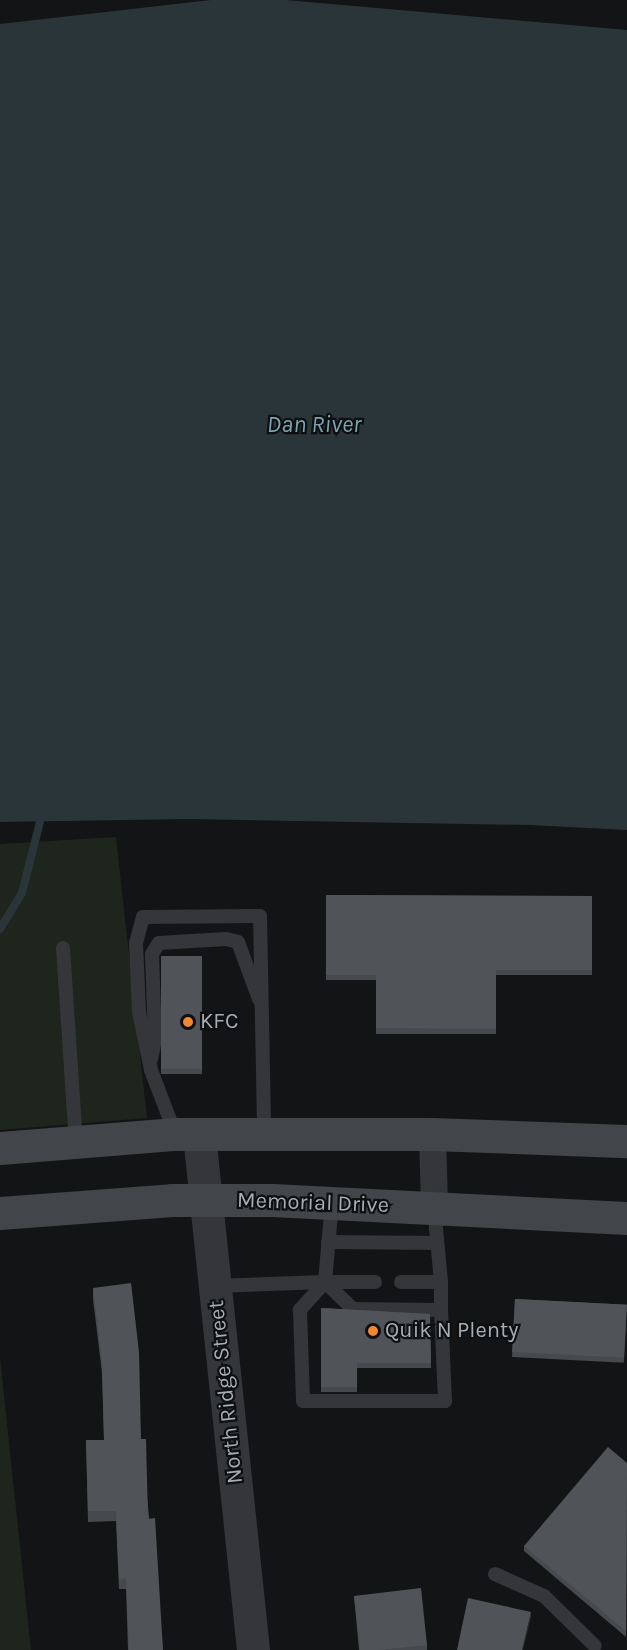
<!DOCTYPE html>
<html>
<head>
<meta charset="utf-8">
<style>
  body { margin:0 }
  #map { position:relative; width:627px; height:1650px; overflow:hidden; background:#131415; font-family:Karla,sans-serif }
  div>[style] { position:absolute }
  .green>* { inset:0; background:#1e251d }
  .water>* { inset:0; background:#2a3539 }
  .stream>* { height:8px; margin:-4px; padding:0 4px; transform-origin:4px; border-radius:4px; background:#2a3539 }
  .service>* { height:14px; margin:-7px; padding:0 7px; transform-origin:7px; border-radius:7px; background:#34363a }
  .minor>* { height:27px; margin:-13.5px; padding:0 13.5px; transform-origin:13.5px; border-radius:13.5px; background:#34363a }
  .tertiary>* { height:33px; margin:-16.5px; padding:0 16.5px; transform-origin:16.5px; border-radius:16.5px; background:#34363a }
  .secondary>* { height:33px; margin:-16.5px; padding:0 16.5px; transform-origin:16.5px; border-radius:16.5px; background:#42464a }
  .wall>* { inset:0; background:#46494d; transform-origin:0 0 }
  .shaded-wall>* { inset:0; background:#2d3032 }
  .building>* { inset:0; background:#505458; transform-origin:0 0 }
  .dots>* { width:16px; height:16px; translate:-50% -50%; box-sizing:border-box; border:3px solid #0e0f10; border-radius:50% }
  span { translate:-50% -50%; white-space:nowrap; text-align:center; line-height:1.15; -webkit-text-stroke:4.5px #0e0f10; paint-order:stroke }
  .poi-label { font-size:22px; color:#a5adb5 }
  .left { translate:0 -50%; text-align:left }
  .street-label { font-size:22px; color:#a5adb5 }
  .water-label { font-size:24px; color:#7ba3b1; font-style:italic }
</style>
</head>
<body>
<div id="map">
  <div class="green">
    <i style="clip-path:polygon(116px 837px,147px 1118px,0 1130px,0 844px)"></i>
    <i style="clip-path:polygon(0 1357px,31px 1650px,0 1650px)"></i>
  </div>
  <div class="water">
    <i style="clip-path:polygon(211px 0,286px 0,627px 30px,627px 830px,530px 825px,189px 819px,0 822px,0 24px)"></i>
  </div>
  <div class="stream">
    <i style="left:0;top:929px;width:42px;rotate:-58.6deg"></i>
    <i style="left:22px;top:893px;width:73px;rotate:-75.8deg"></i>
  </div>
  <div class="service">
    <i style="left:63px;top:948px;width:194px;rotate:86.2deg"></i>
    <i style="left:151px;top:1059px;width:19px;rotate:-78deg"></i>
    <i style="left:155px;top:1040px;width:86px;rotate:-92deg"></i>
    <i style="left:152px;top:954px;width:13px;rotate:-58deg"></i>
    <i style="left:159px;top:943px;width:67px;rotate:-3.4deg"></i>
    <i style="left:226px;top:939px;width:12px;rotate:14deg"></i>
    <i style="left:238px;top:942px;width:61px;rotate:69.8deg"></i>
    <i style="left:175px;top:1133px;width:67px;rotate:-110.9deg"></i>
    <i style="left:151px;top:1070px;width:59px;rotate:-101.7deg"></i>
    <i style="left:139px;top:1012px;width:69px;rotate:-92.5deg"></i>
    <i style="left:136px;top:943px;width:27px;rotate:-75deg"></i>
    <i style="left:143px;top:917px;width:117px;rotate:-0.5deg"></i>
    <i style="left:260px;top:916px;width:218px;rotate:88.9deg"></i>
    <i style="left:332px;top:1202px;width:80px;rotate:95deg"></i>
    <i style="left:325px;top:1282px;width:50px"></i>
    <i style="left:328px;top:1242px;width:109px;rotate:0.5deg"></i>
    <i style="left:325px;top:1282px;width:38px;rotate:132deg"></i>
    <i style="left:300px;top:1310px;width:91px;rotate:88.1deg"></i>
    <i style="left:303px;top:1401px;width:142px"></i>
    <i style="left:445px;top:1401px;width:91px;rotate:-92.5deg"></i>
    <i style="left:401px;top:1282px;width:40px"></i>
    <i style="left:441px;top:1282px;width:75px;rotate:-95.3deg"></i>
    <i style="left:215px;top:1286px;width:110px;rotate:-2.1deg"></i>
    <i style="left:325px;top:1282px;width:39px;rotate:44deg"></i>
    <i style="left:353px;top:1309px;width:88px;rotate:0.7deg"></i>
    <i style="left:441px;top:1310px;width:28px;rotate:-90deg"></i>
    <i style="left:495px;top:1574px;width:54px;rotate:24.2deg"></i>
    <i style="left:544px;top:1596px;width:71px;rotate:44.4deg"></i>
  </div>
  <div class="minor">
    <i style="left:432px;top:1134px;width:73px;rotate:88.4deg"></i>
  </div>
  <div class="tertiary">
    <i style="left:199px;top:1135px;width:518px;rotate:84.01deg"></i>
  </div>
  <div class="secondary">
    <i style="left:0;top:1148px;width:176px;rotate:-4.6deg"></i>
    <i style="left:175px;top:1134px;width:257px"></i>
    <i style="left:432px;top:1134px;width:195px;rotate:2.1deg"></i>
    <i style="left:0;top:1213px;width:172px;rotate:-4.3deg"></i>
    <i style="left:172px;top:1200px;width:100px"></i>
    <i style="left:272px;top:1200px;width:355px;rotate:2.9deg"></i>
  </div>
  <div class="wall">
    <i style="clip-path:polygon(326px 895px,592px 896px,592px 975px,496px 975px,496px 1034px,376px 1034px,376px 980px,326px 980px)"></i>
    <i style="left:161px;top:956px;width:41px;height:118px"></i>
    <i style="clip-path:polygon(93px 1288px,141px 1439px,163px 1650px,128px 1650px,126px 1589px,119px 1589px,116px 1521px,88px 1522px,86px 1440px,104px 1440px,102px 1373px,93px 1299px)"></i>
    <i style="left:515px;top:1299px;width:112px;height:58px;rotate:3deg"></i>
    <i style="clip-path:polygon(321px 1308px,430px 1314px,431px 1368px,357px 1368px,357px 1392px,321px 1392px)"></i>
    <i style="clip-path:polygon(627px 1463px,626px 1637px,524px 1551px,524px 1546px)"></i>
    <i style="clip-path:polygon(354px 1596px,427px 1645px,427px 1650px,359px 1650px)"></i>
  </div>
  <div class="shaded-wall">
    <i style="clip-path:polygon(531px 1612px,531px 1617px,523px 1650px,522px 1650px)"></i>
  </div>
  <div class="building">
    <i style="clip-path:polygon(326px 895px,592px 896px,592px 970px,496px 970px,496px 1029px,376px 1028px,376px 975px,326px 975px)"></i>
    <i style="left:161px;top:956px;width:41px;height:113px"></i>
    <i style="clip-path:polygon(131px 1283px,139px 1352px,141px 1439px,146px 1439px,148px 1519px,155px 1518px,163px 1650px,129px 1650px,126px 1578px,119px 1579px,116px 1511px,88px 1511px,86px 1440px,104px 1440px,102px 1362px,93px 1288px)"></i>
    <i style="left:515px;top:1299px;width:112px;height:53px;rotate:3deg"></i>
    <i style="clip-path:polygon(321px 1308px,430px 1314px,431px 1363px,357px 1363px,357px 1387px,321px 1387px)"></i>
    <i style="clip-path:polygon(608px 1447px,627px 1463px,626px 1631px,524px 1546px)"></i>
    <i style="clip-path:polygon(421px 1588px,427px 1645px,378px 1650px,360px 1650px,354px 1596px)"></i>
    <i style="clip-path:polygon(468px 1598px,531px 1612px,522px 1650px,457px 1650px)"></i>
  </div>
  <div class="dots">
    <i style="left:188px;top:1022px;background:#f1872f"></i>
    <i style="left:373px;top:1331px;background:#f1872f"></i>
  </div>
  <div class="poi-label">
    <span class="left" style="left:200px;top:1022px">KFC</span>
    <span class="left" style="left:385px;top:1331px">Quik N Plenty</span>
  </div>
  <div class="street-label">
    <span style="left:313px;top:1203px;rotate:2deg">Memorial Drive</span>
    <span style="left:226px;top:1392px;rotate:-96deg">North Ridge Street</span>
  </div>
  <div class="water-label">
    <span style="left:314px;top:425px">Dan River</span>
  </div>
</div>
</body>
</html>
